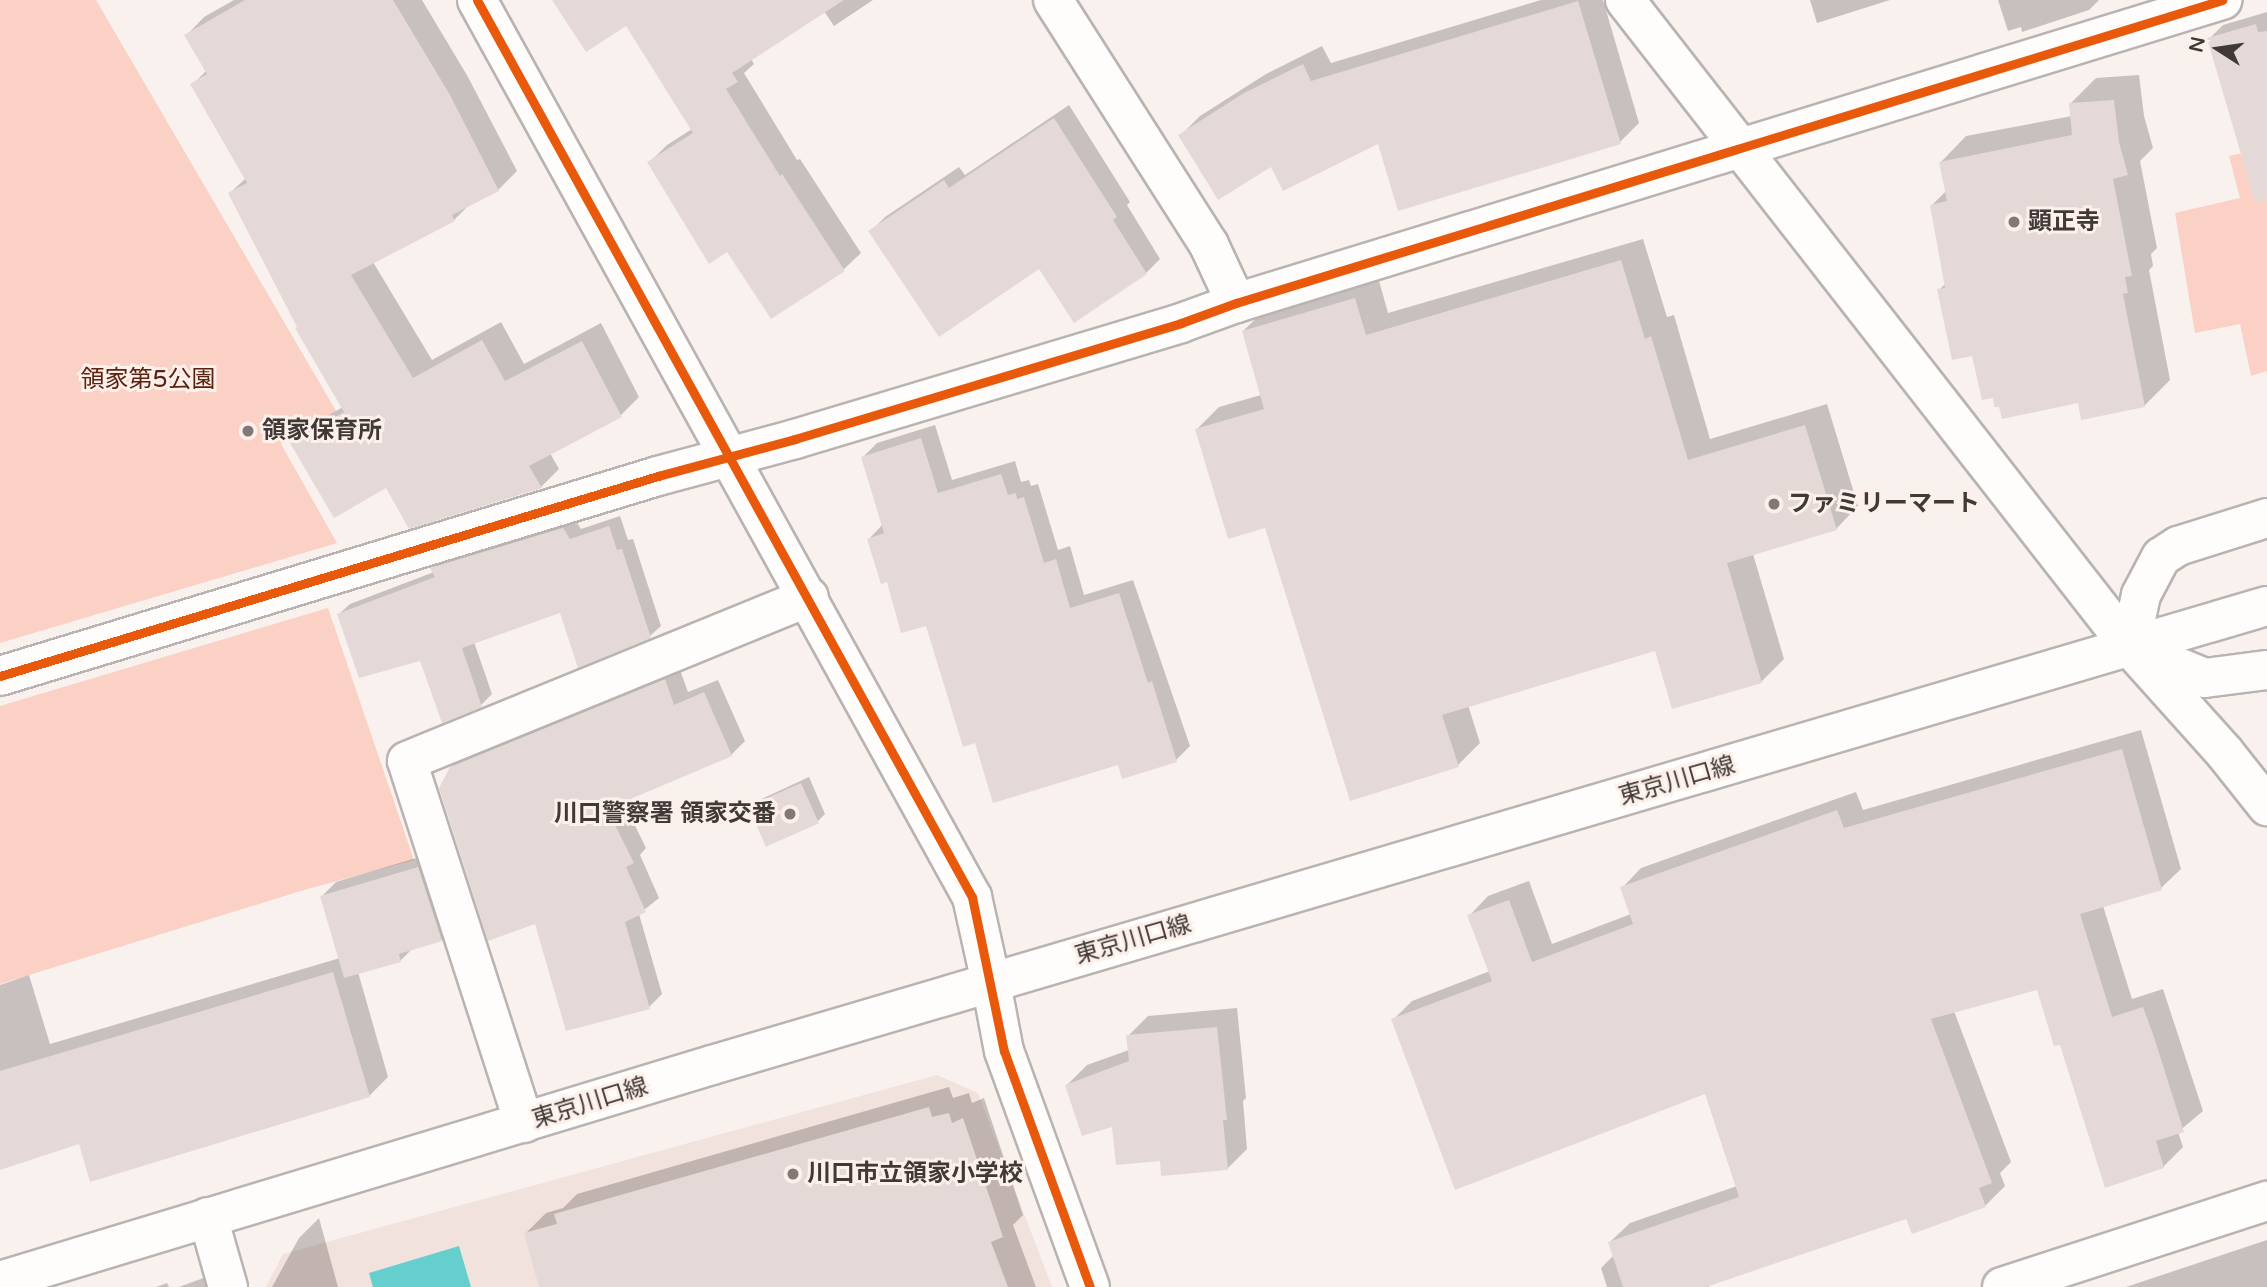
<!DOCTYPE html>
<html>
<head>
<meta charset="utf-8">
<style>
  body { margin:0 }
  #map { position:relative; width:2267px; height:1287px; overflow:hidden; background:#f9f1ee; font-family:"Varela Round","Noto Sans JP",sans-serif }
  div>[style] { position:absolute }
  .built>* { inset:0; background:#f2e2dd }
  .green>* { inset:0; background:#fad1c4 }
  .water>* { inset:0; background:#65cfce }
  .shadow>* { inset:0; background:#0003 }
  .building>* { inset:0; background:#e4d9d6; transform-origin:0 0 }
  .roads { filter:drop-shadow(2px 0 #b9b3b2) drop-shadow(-2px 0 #b9b3b2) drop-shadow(0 2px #b9b3b2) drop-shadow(0 -2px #b9b3b2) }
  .minor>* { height:38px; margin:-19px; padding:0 19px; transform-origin:19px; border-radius:19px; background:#fefdfc }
  .tertiary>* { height:38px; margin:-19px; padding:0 19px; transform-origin:19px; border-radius:19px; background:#fefdfc }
  .secondary>* { height:38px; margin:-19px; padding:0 19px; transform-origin:19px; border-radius:19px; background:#fefdfc }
  .cycleway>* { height:9px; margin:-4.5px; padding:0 4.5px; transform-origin:4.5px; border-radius:4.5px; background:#e8590c }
  .dots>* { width:19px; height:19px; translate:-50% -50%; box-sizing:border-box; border:4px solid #fdefea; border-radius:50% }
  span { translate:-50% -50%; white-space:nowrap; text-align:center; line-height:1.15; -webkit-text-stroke:6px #fdefea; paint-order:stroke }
  .poi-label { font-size:24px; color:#3f3937; font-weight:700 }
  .left { translate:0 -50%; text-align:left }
  .right { translate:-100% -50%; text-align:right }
  .park-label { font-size:24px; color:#5b220f }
  .street-label { font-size:24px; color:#3f3937 }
  .north { position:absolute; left:2183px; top:14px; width:70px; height:70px; -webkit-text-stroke:5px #fdefea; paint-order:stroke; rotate:282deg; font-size:19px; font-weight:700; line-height:28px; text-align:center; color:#3f3937 }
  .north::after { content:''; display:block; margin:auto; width:24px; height:32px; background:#3f3937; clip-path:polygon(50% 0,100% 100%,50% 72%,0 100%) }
</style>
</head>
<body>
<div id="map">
  <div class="built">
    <i style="clip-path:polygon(937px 1075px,978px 1093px,1052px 1287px,266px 1287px,283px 1254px)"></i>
  </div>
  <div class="green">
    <i style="clip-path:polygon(0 0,96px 0,336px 411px,281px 444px,337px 543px,0 643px)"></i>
    <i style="clip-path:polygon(2267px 148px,2267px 371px,2251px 376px,2240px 324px,2195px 333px,2175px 213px,2240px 198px,2229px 156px)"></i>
    <i style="clip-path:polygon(328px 608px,414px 860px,304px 890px,0 984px,0 706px)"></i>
  </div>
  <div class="water">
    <i style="clip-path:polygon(459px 1246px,471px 1287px,373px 1287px,369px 1273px)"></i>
  </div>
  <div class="shadow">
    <i style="clip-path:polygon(234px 0,422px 0,468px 77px,517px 171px,498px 190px,469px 205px,454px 220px,373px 262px,432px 360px,501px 322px,524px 364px,601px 323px,639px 397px,621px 415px,550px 453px,559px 469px,541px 487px,387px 485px,293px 443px,311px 425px,343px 407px,230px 193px,246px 178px,193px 84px,206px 71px,186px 36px,204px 17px)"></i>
    <i style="clip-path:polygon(573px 0,873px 0,834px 26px,824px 11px,751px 59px,754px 64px,744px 73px,797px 160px,800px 159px,861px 253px,844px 269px,772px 317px,728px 250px,650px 162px,667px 145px,692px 129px,627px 23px)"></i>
    <i style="clip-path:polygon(1541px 0,1603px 0,1639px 123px,1620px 142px,1379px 142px,1271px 165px,1181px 135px,1200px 116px,1266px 74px,1322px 46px,1331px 63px)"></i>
    <i style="clip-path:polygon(1810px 0,1890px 0,1817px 23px)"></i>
    <i style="clip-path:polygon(1998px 0,2099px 0,2089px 10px,2022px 32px,2021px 27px,2008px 31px)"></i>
    <i style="clip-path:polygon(2267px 12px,2267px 120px,2209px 39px,2223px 25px)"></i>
    <i style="clip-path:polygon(2139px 75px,2144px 116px,2153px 148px,2140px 161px,2157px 248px,2151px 254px,2153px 266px,2149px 270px,2170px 380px,2144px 406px,1994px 396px,1939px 290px,1946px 283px,1932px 205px,1946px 191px,1941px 162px,1966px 136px,2072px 116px,2070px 104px,2096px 78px)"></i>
    <i style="clip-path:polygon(1069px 105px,1130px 202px,1127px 205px,1160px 259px,1146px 273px,1039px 266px,870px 232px,885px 217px,959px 167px,965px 175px)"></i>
    <i style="clip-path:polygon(1643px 239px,1667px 317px,1674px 315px,1710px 439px,1827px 404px,1858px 506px,1836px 529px,1753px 554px,1784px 659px,1761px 682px,1657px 648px,1468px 705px,1480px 743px,1458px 765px,1266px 526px,1197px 429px,1219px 407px,1261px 395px,1243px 331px,1266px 309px,1378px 277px,1388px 313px)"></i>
    <i style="clip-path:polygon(935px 425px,952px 480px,1015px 461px,1021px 482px,1029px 480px,1031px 486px,1038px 484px,1058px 550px,1070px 546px,1084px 595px,1133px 580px,1190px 746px,1176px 760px,1119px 763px,976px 741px,927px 624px,888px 580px,869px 539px,883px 524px,863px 457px,877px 443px)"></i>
    <i style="clip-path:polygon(620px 516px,628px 540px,633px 539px,661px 626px,650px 636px,561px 611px,474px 642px,492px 694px,481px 705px,421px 658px,339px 614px,350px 604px,434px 572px,432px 569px,442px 558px,574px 518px,581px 529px)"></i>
    <i style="clip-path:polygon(679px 667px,688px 692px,718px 680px,745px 741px,731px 755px,623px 801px,646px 848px,640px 855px,659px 898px,639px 914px,662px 994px,649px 1007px,537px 922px,451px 768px,465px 754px)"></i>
    <i style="clip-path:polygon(2141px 730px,2181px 869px,2161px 888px,2103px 906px,2132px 999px,2163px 989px,2203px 1111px,2178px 1132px,2183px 1147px,2163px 1167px,2061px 1042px,2038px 988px,1954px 1011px,2011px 1162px,2000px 1173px,2005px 1186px,1986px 1205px,1913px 1232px,1908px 1217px,1708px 1285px,1709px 1287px,1607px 1287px,1601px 1268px,1614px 1255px,1610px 1242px,1630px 1223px,1737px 1186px,1706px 1092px,1393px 1020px,1412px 1001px,1490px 971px,1469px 916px,1488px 896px,1529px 881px,1552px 944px,1631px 914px,1622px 888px,1641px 868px,1856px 792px,1863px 810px)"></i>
    <i style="clip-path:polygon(809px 777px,825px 814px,818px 821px,767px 845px,750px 808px,757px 801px)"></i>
    <i style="clip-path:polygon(433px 853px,456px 925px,441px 940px,413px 948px,400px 961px,358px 972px,388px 1077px,369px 1096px,80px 1142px,0 1168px,0 985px,29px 975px,50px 1044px,340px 958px,322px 896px,336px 882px)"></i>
    <i style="clip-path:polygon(1237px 1008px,1246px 1098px,1243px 1101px,1247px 1149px,1227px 1169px,1162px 1159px,1113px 1125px,1067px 1085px,1087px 1065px,1129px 1050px,1128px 1036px,1148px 1016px)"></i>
    <i style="clip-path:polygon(949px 1087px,953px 1098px,969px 1093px,972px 1103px,984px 1098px,1023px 1215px,1013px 1225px,1036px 1287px,541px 1287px,526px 1233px,546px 1213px,563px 1208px,577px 1194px)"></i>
    <i style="clip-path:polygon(319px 1218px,338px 1287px,272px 1287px,299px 1238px)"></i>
    <i style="clip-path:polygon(2267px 1240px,2267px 1287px,2126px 1287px)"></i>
    <i style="clip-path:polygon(206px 1277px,210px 1287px,179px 1287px)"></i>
    <i style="clip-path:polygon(167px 1283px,169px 1287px,156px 1287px)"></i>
  </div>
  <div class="building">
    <i style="clip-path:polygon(245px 0,393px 0,450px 95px,499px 191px,452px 215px,455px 221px,351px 275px,413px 378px,482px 340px,505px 381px,582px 341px,622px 417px,529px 466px,542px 488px,409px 529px,386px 488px,334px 518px,290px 443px,344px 412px,295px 328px,297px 327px,228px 193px,247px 183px,190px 84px,207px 74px,184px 35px)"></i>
    <i style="clip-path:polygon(552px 0,844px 0,732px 73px,738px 82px,726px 89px,780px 176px,782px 174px,845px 271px,771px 319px,727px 252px,709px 264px,647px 162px,693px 133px,626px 26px,586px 52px)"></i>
    <i style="clip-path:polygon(1578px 1px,1621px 144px,1398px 211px,1378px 144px,1283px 191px,1271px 167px,1218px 200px,1178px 135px,1244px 93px,1303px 64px,1311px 81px)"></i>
    <i style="clip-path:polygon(2256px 24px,2258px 32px,2267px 31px,2267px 200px,2255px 202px,2207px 38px)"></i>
    <i style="clip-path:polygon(2114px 100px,2119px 142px,2128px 175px,2113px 179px,2132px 276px,2125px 277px,2128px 293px,2123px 294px,2145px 407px,2081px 420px,2078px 403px,2002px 419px,1999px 407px,1994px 407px,1993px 398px,1982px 400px,1972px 356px,1952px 360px,1937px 289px,1945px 288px,1930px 205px,1947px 201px,1939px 162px,2072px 135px,2069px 103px)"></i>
    <i style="clip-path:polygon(1054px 118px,1117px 217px,1113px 220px,1147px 274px,1074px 323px,1039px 269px,939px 337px,868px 231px,944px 180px,949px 188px)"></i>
    <i style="clip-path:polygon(1621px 260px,1645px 339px,1651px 336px,1688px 460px,1805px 425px,1837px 530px,1727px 563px,1762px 683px,1672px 709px,1655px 651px,1442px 715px,1459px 767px,1350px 801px,1265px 528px,1228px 539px,1195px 429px,1264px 409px,1242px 331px,1355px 298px,1366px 335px)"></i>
    <i style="clip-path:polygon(921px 438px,938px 493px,1001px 474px,1008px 495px,1016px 493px,1017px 499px,1024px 497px,1044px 563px,1056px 559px,1070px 608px,1119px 593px,1148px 683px,1152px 681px,1177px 762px,1122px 779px,1118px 765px,993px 803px,975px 743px,963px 747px,926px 626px,901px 633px,887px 582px,881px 584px,867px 539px,884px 533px,861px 457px)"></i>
    <i style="clip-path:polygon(609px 526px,617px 550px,622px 549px,651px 638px,578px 668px,560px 613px,462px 648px,482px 707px,442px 723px,420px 661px,359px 678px,337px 614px,435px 577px,430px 568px,563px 528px,570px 539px)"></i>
    <i style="clip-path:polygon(665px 679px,674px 705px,704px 692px,732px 756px,607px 809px,634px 863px,626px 867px,646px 912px,625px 922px,650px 1009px,566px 1031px,535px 924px,488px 941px,439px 788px,450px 767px)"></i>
    <i style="clip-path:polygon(2122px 749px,2162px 890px,2080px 914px,2112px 1017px,2143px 1007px,2154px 1037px,2184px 1132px,2156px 1141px,2164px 1168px,2105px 1188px,2060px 1045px,2054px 1046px,2037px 990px,1931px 1019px,1992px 1183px,1979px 1188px,1986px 1207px,1912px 1234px,1906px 1219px,1706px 1287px,1623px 1287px,1608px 1242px,1739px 1197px,1705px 1094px,1455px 1190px,1391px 1019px,1492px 981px,1467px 915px,1509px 900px,1532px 962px,1633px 924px,1620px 887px,1837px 810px,1844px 828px)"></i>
    <i style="left:801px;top:783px;width:44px;height:58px;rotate:66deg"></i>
    <i style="clip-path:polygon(418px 867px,442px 941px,399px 954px,401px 962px,344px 978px,320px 896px)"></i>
    <i style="clip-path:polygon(333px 972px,370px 1097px,90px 1182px,79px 1144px,0 1170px,0 1071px)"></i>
    <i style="clip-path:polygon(1217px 1027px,1227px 1120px,1223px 1120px,1228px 1170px,1161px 1176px,1160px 1161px,1116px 1165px,1112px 1127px,1082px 1136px,1065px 1085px,1129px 1061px,1126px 1035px)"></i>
    <i style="clip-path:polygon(929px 1107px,932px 1117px,949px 1113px,952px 1123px,963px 1118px,1003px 1237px,991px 1242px,1008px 1287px,539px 1287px,524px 1233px,557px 1224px,554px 1214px)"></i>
  </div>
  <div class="roads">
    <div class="minor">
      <i style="left:1053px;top:0;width:290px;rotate:57.5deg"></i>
      <i style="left:1209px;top:245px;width:64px;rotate:65deg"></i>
      <i style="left:2267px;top:518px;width:93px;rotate:162.5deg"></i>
      <i style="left:2178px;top:546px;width:20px;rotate:147deg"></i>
      <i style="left:2161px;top:557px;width:43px;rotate:117.8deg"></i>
      <i style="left:2141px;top:595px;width:53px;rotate:101.9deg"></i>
      <i style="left:2130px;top:647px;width:81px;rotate:22.5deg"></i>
      <i style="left:2205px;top:678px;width:63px;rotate:-7.4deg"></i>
      <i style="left:0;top:676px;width:688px;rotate:-16.91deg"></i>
      <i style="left:658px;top:476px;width:142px;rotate:-15.1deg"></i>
      <i style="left:795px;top:439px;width:403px;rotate:-16.7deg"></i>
      <i style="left:1181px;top:323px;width:59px;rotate:-20deg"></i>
      <i style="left:1236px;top:303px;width:1032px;rotate:-17.08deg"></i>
      <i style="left:991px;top:983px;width:69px;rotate:79.2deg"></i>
      <i style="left:1004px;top:1051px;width:251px;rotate:70deg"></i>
      <i style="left:524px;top:1123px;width:380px;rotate:-107.9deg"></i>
      <i style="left:407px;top:761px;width:434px;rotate:-22.2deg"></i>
      <i style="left:208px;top:1217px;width:73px;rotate:74.1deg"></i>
      <i style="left:2002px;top:1287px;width:279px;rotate:-18deg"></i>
    </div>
    <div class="tertiary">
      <i style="left:477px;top:0;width:1025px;rotate:61.11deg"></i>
      <i style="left:972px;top:897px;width:88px;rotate:77.5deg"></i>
      <i style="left:1625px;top:0;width:821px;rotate:52.03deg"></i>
      <i style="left:2130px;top:647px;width:142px;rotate:48.1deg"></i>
      <i style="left:2225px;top:753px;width:68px;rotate:51.6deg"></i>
    </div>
    <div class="secondary">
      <i style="left:0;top:1281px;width:744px;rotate:-16.88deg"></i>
      <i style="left:712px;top:1065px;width:1621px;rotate:-16.45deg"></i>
    </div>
  </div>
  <div class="cycleway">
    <i style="left:477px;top:0;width:1025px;rotate:61.11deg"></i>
    <i style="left:972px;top:897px;width:157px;rotate:78.3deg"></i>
    <i style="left:1004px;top:1051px;width:251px;rotate:70deg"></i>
    <i style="left:0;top:676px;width:688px;rotate:-16.91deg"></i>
    <i style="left:658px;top:476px;width:142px;rotate:-15.1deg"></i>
    <i style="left:795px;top:439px;width:403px;rotate:-16.7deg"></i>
    <i style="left:1181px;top:323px;width:59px;rotate:-20deg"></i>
    <i style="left:1236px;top:303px;width:1032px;rotate:-17.08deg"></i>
  </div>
  <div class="dots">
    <i style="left:2014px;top:222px;background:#807977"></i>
    <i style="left:248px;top:431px;background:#807977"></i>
    <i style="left:1774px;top:504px;background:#807977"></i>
    <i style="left:790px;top:814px;background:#807977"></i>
    <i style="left:793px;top:1174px;background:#807977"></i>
  </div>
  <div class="poi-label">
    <span class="left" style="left:2028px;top:222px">顕正寺</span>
    <span class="left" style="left:262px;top:431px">領家保育所</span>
    <span class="left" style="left:1788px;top:504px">ファミリーマート</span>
    <span class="right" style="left:776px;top:814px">川口警察署 領家交番</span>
    <span class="left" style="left:807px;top:1174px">川口市立領家小学校</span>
  </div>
  <div class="park-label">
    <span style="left:148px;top:380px">領家第5公園</span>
  </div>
  <div class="street-label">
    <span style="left:1677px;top:781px;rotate:-16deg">東京川口線</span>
    <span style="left:1133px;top:940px;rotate:-16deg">東京川口線</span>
    <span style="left:590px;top:1103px;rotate:-17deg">東京川口線</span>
  </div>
  <div class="north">N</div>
</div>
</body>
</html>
